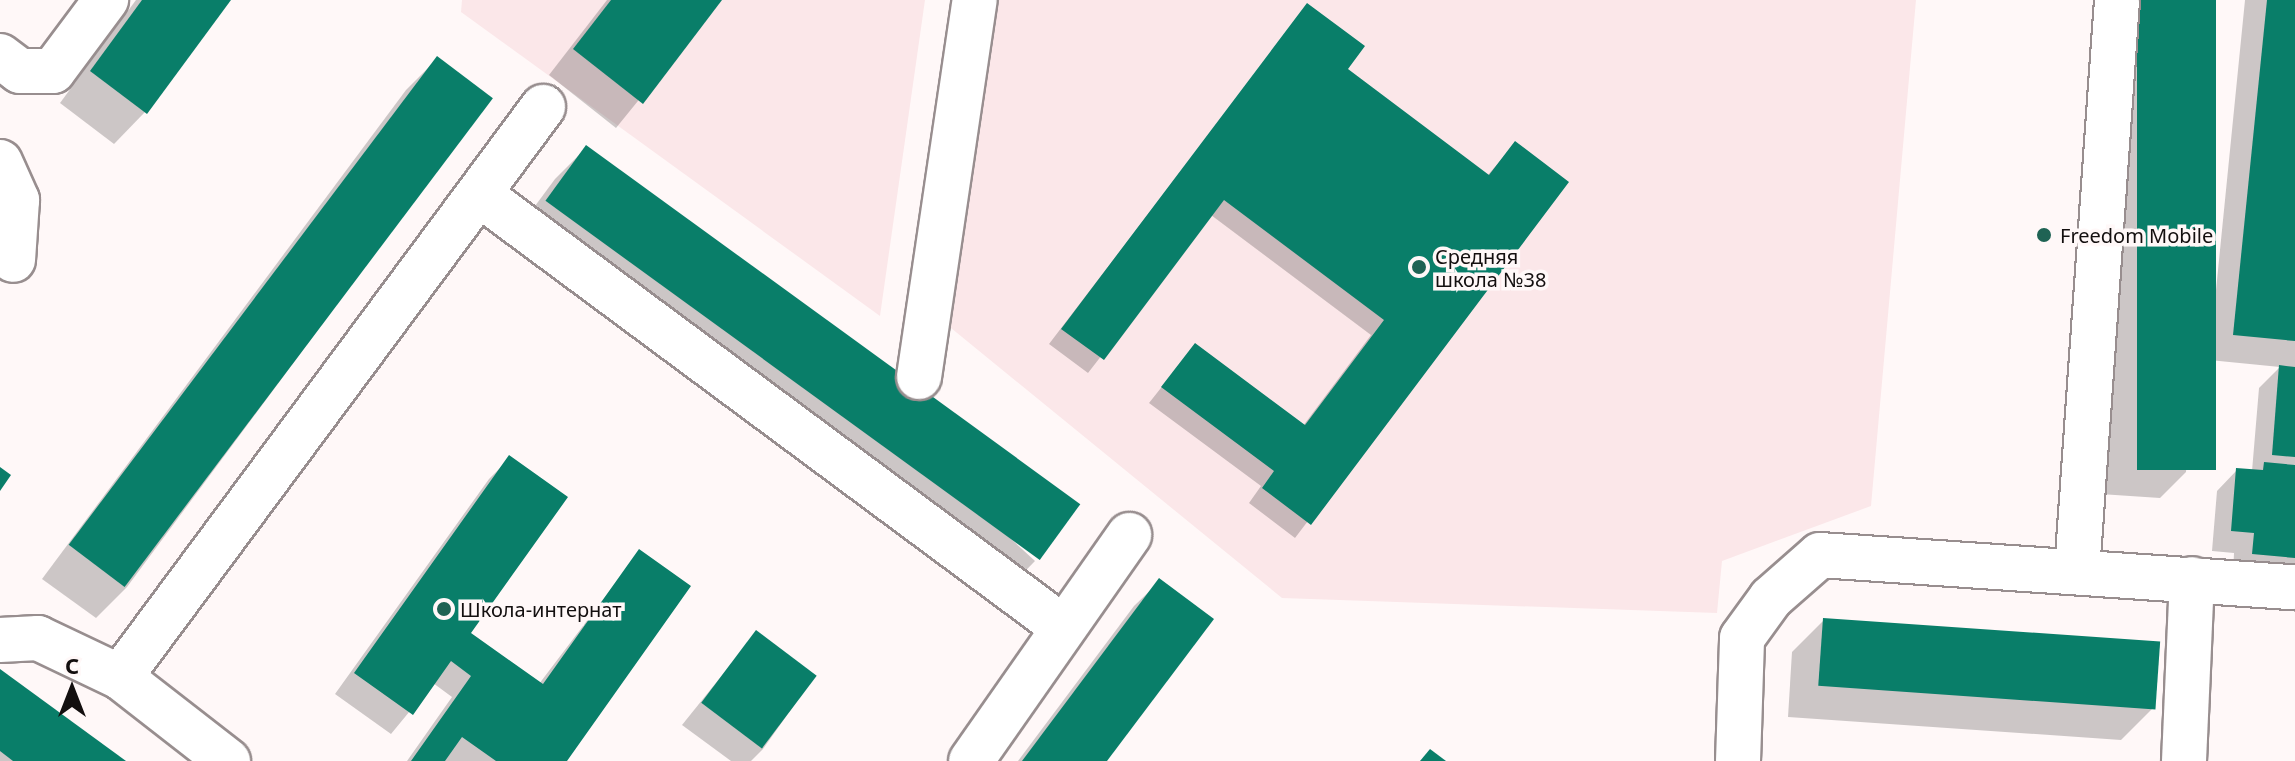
<!DOCTYPE html>
<html>
<head>
<meta charset="utf-8">
<style>
  body { margin:0 }
  #map { position:relative; width:2295px; height:761px; overflow:hidden; background:#fff8f8; font-family:"Noto Sans",sans-serif }
  div>[style] { position:absolute }
  .built>* { inset:0; background:#fbe7e9 }
  .shadow>* { inset:0; background:#0003 }
  .building>* { inset:0; background:#097e69; transform-origin:0 0 }
  .roads { filter:drop-shadow(2px 0 #988e8f) drop-shadow(-2px 0 #988e8f) drop-shadow(0 2px #988e8f) drop-shadow(0 -2px #988e8f) }
  .minor>* { height:44px; margin:-22px; padding:0 22px; transform-origin:22px; border-radius:22px; background:#fff }
  .dots>* { width:22px; height:22px; translate:-50% -50%; box-sizing:border-box; border:4px solid #fff8f8; border-radius:50% }
  span { translate:-50% -50%; white-space:nowrap; text-align:center; line-height:1.15; -webkit-text-stroke:7px #fff8f8; paint-order:stroke }
  .poi-label { font-size:20px; color:#130f0f }
  .left { translate:0 -50%; text-align:left }
  .north { position:absolute; left:32px; top:649px; width:80px; height:80px; -webkit-text-stroke:6px #fff8f8; paint-order:stroke; rotate:0deg; font-size:22px; font-weight:700; line-height:32px; text-align:center; color:#130f0f }
  .north::after { content:''; display:block; margin:auto; width:28px; height:36px; background:#130f0f; clip-path:polygon(50% 0,100% 100%,50% 72%,0 100%) }
</style>
</head>
<body>
<div id="map">
  <div class="built">
    <i style="clip-path:polygon(462px 0,925px 0,880px 316px,461px 12px)"></i>
    <i style="clip-path:polygon(991px 0,1916px 0,1871px 506px,1722px 561px,1717px 613px,1282px 598px,940px 319px)"></i>
  </div>
  <div class="shadow">
    <i style="clip-path:polygon(136px 0,228px 0,145px 112px,114px 144px,60px 103px)"></i>
    <i style="clip-path:polygon(607px 0,720px 0,616px 128px,549px 75px)"></i>
    <i style="clip-path:polygon(2114px 0,2214px 0,2186px 472px,2160px 498px,2085px 493px)"></i>
    <i style="clip-path:polygon(2245px 0,2295px 0,2295px 579px,2233px 574px,2234px 553px,2212px 551px,2217px 491px,2237px 470px,2252px 471px,2259px 388px,2280px 367px,2209px 360px)"></i>
    <i style="clip-path:polygon(1307px 6px,1345px 70px,1487px 176px,1515px 144px,1566px 183px,1295px 538px,1249px 503px,1261px 486px,1149px 403px,1195px 345px,1303px 426px,1371px 335px,1211px 215px,1088px 373px,1049px 344px)"></i>
    <i style="clip-path:polygon(437px 59px,490px 98px,127px 587px,96px 618px,42px 579px,406px 90px)"></i>
    <i style="clip-path:polygon(586px 148px,1035px 561px,1004px 593px,515px 233px,555px 179px)"></i>
    <i style="clip-path:polygon(510px 458px,468px 633px,539px 684px,639px 552px,564px 761px,407px 761px,452px 697px,433px 683px,391px 734px,335px 694px,489px 479px)"></i>
    <i style="clip-path:polygon(1160px 581px,1104px 761px,1018px 761px,1134px 606px)"></i>
    <i style="clip-path:polygon(1824px 620px,2153px 708px,2121px 740px,1788px 717px,1792px 652px)"></i>
    <i style="clip-path:polygon(756px 633px,814px 677px,763px 749px,751px 761px,731px 761px,682px 725px)"></i>
    <i style="clip-path:polygon(0 671px,123px 761px,0 761px)"></i>
  </div>
  <div class="building">
    <i style="clip-path:polygon(142px 0,231px 0,147px 114px,90px 71px)"></i>
    <i style="clip-path:polygon(611px 0,722px 0,643px 104px,573px 49px)"></i>
    <i style="left:2137px;top:0;width:79px;height:470px"></i>
    <i style="clip-path:polygon(2267px 0,2295px 0,2295px 341px,2233px 335px)"></i>
    <i style="clip-path:polygon(1307px 3px,1365px 46px,1348px 69px,1489px 175px,1515px 141px,1569px 182px,1311px 525px,1262px 488px,1274px 471px,1161px 387px,1195px 343px,1305px 425px,1384px 320px,1224px 200px,1104px 360px,1061px 329px)"></i>
    <i style="left:437px;top:56px;width:70px;height:612px;rotate:37deg"></i>
    <i style="left:586px;top:145px;width:611px;height:69px;rotate:36deg"></i>
    <i style="clip-path:polygon(2279px 365px,2295px 367px,2295px 457px,2272px 455px)"></i>
    <i style="clip-path:polygon(509px 455px,568px 497px,471px 633px,543px 684px,639px 549px,691px 586px,567px 761px,496px 761px,462px 737px,445px 761px,411px 761px,471px 676px,451px 661px,413px 715px,354px 673px)"></i>
    <i style="clip-path:polygon(2264px 462px,2295px 465px,2295px 558px,2252px 554px,2254px 533px,2231px 531px,2236px 468px,2263px 470px)"></i>
    <i style="clip-path:polygon(0 467px,11px 475px,0 491px)"></i>
    <i style="clip-path:polygon(1159px 578px,1214px 619px,1107px 761px,1022px 761px)"></i>
    <i style="left:1823px;top:618px;width:338px;height:68px;rotate:4deg"></i>
    <i style="left:756px;top:630px;width:76px;height:91px;rotate:37deg"></i>
    <i style="clip-path:polygon(0 669px,126px 761px,13px 761px,0 751px)"></i>
    <i style="clip-path:polygon(1430px 749px,1446px 761px,1420px 761px)"></i>
  </div>
  <div class="roads">
    <div class="minor">
      <i style="left:0;top:56px;width:25px;rotate:37deg"></i>
      <i style="left:20px;top:71px;width:33px"></i>
      <i style="left:53px;top:71px;width:89px;rotate:-53.3deg"></i>
      <i style="left:0;top:162px;width:42px;rotate:65.9deg"></i>
      <i style="left:17px;top:200px;width:60px;rotate:93.8deg"></i>
      <i style="left:479px;top:194px;width:728px;rotate:36.57deg"></i>
      <i style="left:919px;top:377px;width:381px;rotate:-81.6deg"></i>
      <i style="left:2077px;top:571px;width:572px;rotate:-85.99deg"></i>
      <i style="left:0;top:640px;width:38px;rotate:-3deg"></i>
      <i style="left:38px;top:638px;width:91px;rotate:25.4deg"></i>
      <i style="left:120px;top:677px;width:137px;rotate:37.9deg"></i>
      <i style="left:120px;top:677px;width:710px;rotate:-53.42deg"></i>
      <i style="left:971px;top:761px;width:276px;rotate:-55deg"></i>
      <i style="left:1738px;top:761px;width:123px;rotate:-88.1deg"></i>
      <i style="left:1742px;top:638px;width:49px;rotate:-54.1deg"></i>
      <i style="left:1771px;top:598px;width:65px;rotate:-41.3deg"></i>
      <i style="left:1820px;top:555px;width:476px;rotate:3.9deg"></i>
      <i style="left:2184px;top:761px;width:182px;rotate:-87.5deg"></i>
    </div>
  </div>
  <div class="dots">
    <i style="left:2044px;top:235px;background:#1f6354"></i>
    <i style="left:1419px;top:267px;background:#1f6354"></i>
    <i style="left:444px;top:609px;background:#1f6354"></i>
  </div>
  <div class="poi-label">
    <span class="left" style="left:2060px;top:235px">Freedom Mobile</span>
    <span class="left" style="left:1435px;top:268px">Средняя<br>школа №38</span>
    <span class="left" style="left:460px;top:609px">Школа-интернат</span>
  </div>
  <div class="north">С</div>
</div>
</body>
</html>
